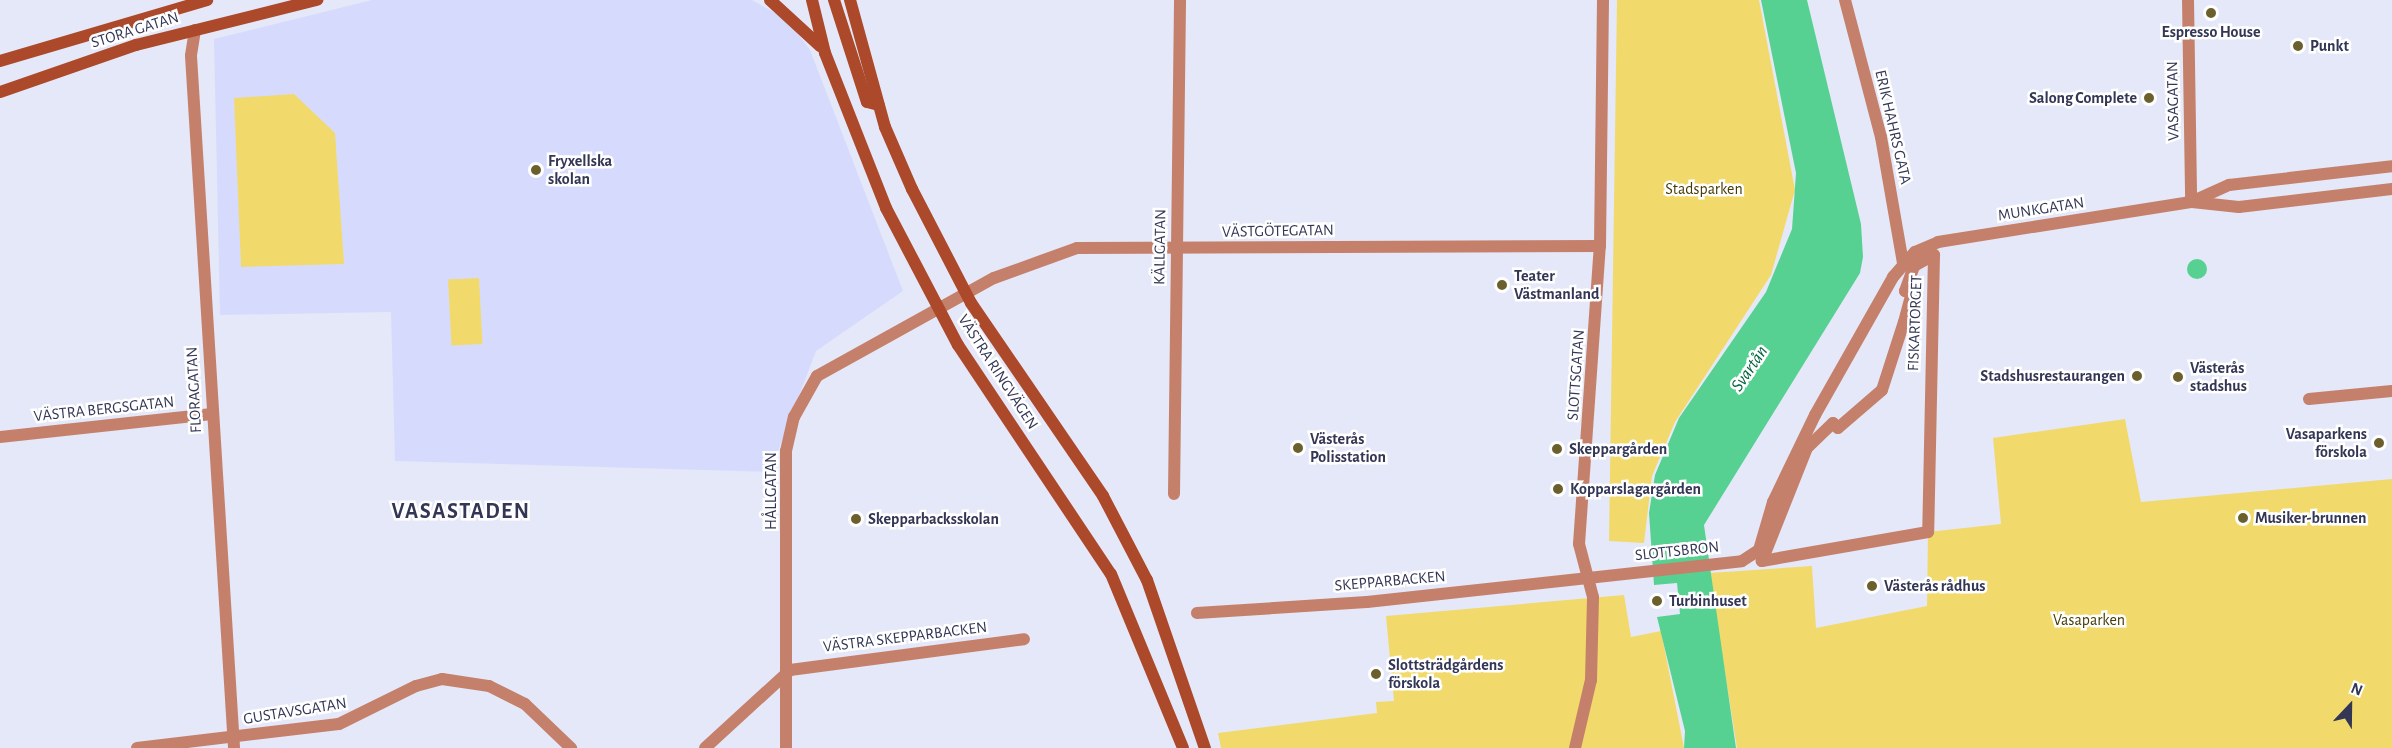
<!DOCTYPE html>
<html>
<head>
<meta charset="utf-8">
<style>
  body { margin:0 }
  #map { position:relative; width:2392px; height:748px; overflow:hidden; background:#e5e8f8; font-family:"Alegreya Sans",sans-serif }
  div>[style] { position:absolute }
  .built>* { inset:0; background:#d6dbfd }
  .green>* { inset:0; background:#f1da6b; transform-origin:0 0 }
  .water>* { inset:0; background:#57d192 }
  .round { border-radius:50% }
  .pedestrian>* { height:12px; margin:-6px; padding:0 6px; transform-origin:6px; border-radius:6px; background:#c5806b }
  .minor>* { height:12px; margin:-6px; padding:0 6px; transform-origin:6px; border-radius:6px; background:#c5806b }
  .secondary>* { height:12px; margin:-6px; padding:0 6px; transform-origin:6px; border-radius:6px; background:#ac492a }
  .dots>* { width:16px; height:16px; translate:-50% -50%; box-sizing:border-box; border:3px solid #fff; border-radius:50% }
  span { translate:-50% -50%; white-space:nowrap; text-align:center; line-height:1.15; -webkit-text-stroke:5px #fff; paint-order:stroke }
  .street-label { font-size:16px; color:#333755 }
  .poi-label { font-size:16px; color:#333755; font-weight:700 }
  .left { translate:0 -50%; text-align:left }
  .right { translate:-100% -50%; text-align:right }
  .park-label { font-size:16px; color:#453b05 }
  .water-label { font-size:18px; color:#04653e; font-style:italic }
  .district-label { font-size:22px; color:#333755; font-weight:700; letter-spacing:1.5px }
  .north { position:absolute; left:2320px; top:676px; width:60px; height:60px; -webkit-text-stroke:4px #fff; paint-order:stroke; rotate:22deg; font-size:16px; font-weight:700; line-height:24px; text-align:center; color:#333755 }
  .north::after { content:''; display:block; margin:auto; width:21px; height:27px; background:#333755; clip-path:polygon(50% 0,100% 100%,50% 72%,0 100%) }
</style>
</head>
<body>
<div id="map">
  <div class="built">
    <i style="clip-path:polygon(372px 0,752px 0,788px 20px,810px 50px,903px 291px,816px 351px,770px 472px,395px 461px,391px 312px,220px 315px,214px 39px)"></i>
  </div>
  <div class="green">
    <i style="clip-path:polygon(1617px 0,1759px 0,1795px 190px,1771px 275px,1675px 422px,1652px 476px,1644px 543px,1609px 541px)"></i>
    <i style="clip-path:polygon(294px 94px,335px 133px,344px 264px,241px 267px,234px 98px)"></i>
    <i style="left:479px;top:278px;width:66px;height:31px;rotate:87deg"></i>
    <i style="clip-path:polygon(2125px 419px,2141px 502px,2392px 479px,2392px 748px,1737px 748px,1709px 573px,1812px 566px,1816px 628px,1927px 606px,1928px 532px,2001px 524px,1993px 438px)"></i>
    <i style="clip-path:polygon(1624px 595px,1631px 637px,1661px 631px,1684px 748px,1221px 748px,1218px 733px,1377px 713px,1376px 702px,1394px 701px,1386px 616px)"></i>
  </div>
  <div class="water">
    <i style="clip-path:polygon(1761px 0,1807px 0,1861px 224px,1863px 257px,1860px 273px,1704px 525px,1736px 748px,1684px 748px,1685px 731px,1657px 617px,1680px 614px,1677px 583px,1654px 585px,1649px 513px,1655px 475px,1679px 418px,1766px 292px,1792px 229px,1796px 173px)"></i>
    <i class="round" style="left:2187px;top:259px;width:20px;height:20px"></i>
  </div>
  <div class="pedestrian">
    <i style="left:1934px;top:255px;width:277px;rotate:91.2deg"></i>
    <i style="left:1928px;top:532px;width:169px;rotate:170.1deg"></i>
    <i style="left:1762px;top:561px;width:122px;rotate:-68.3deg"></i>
    <i style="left:1807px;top:448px;width:36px;rotate:-44deg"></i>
    <i style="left:1833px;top:423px;width:7px;rotate:45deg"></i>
    <i style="left:1838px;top:428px;width:58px;rotate:-40.8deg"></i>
    <i style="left:1882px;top:390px;width:71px;rotate:-72.1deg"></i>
    <i style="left:1904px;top:322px;width:31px;rotate:-75deg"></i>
    <i style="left:1912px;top:292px;width:7px;rotate:-172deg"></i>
    <i style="left:1905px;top:291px;width:27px;rotate:-70deg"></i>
    <i style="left:1914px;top:266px;width:23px;rotate:-29deg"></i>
  </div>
  <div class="minor">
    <i style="left:1845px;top:0;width:142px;rotate:75.3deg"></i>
    <i style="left:1881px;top:137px;width:128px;rotate:80.1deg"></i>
    <i style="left:2188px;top:0;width:202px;rotate:89.1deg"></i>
    <i style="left:195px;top:30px;width:26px;rotate:99deg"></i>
    <i style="left:191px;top:56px;width:693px;rotate:86.44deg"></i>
    <i style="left:2192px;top:202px;width:47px;rotate:6.1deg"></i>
    <i style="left:2239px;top:207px;width:154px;rotate:-6.7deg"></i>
    <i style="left:2309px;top:399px;width:83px;rotate:-5.5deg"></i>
    <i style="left:0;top:437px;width:213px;rotate:-6.2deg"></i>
    <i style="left:1174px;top:494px;width:494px;rotate:-89.3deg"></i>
    <i style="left:1197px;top:613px;width:170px;rotate:-3.7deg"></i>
    <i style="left:1367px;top:602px;width:377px;rotate:-6.2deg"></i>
    <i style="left:1742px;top:561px;width:20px;rotate:-33deg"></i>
    <i style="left:1759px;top:550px;width:50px;rotate:-73.7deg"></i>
    <i style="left:1773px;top:502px;width:97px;rotate:-64.2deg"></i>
    <i style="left:1815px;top:415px;width:159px;rotate:-60.5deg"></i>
    <i style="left:1893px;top:277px;width:33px;rotate:-49deg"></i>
    <i style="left:1915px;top:252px;width:25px;rotate:-23deg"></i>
    <i style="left:1938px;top:242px;width:256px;rotate:-9deg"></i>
    <i style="left:2191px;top:202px;width:42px;rotate:-24.1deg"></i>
    <i style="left:2229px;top:185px;width:164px;rotate:-6.6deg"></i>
    <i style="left:137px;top:748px;width:203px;rotate:-6.8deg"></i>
    <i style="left:339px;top:724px;width:86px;rotate:-26.3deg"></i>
    <i style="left:416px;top:686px;width:27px;rotate:-15deg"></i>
    <i style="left:442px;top:679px;width:48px;rotate:8.5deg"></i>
    <i style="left:489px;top:686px;width:40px;rotate:26.6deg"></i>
    <i style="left:525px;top:704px;width:64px;rotate:43.7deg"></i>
    <i style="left:705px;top:748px;width:115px;rotate:-42.5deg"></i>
    <i style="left:790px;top:670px;width:236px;rotate:-7.5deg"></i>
    <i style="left:786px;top:748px;width:297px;rotate:-90deg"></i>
    <i style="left:786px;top:451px;width:35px;rotate:-77deg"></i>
    <i style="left:794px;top:417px;width:47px;rotate:-60.7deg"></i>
    <i style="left:817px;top:376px;width:202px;rotate:-29deg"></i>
    <i style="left:994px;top:278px;width:88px;rotate:-19.9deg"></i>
    <i style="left:1077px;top:248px;width:523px;rotate:-0.22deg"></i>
    <i style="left:1575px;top:748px;width:70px;rotate:-76.8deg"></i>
    <i style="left:1591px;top:680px;width:83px;rotate:-88.6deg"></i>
    <i style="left:1593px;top:597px;width:55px;rotate:-104.8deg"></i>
    <i style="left:1579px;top:544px;width:299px;rotate:-86deg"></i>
    <i style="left:1600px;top:246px;width:246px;rotate:-89.3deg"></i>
  </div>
  <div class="secondary">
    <i style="left:770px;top:0;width:68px;rotate:42.6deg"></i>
    <i style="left:812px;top:0;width:55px;rotate:76.2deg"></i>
    <i style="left:825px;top:53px;width:167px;rotate:68.5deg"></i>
    <i style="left:886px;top:208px;width:155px;rotate:62.3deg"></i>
    <i style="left:958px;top:345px;width:275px;rotate:56.3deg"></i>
    <i style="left:1111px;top:574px;width:188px;rotate:67.5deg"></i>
    <i style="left:834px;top:0;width:107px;rotate:72.1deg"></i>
    <i style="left:867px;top:102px;width:12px;rotate:14deg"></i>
    <i style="left:850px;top:0;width:132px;rotate:74.6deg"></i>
    <i style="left:885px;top:127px;width:68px;rotate:66.5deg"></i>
    <i style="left:912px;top:189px;width:128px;rotate:62.6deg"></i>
    <i style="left:971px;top:303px;width:234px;rotate:55.6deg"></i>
    <i style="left:1103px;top:496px;width:95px;rotate:62.4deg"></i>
    <i style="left:1147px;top:580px;width:178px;rotate:71deg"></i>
    <i style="left:0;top:61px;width:216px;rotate:-16.4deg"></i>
    <i style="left:0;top:92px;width:144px;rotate:-19.1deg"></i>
    <i style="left:136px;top:45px;width:187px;rotate:-14deg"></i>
  </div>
  <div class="dots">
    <i style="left:2211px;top:13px;background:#6b602d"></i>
    <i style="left:2298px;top:46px;background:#6b602d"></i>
    <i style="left:2149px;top:98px;background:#6b602d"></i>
    <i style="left:536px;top:170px;background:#6b602d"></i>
    <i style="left:1502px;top:285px;background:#6b602d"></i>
    <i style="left:2137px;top:376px;background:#6b602d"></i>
    <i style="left:2178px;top:377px;background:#6b602d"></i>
    <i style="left:2379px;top:443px;background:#6b602d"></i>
    <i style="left:1298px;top:448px;background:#6b602d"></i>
    <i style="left:1557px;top:449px;background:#6b602d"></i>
    <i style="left:1558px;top:489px;background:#6b602d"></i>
    <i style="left:2243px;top:518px;background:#6b602d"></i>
    <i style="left:856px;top:519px;background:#6b602d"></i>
    <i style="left:1872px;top:586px;background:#6b602d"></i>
    <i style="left:1657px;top:601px;background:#6b602d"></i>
    <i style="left:1376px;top:674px;background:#6b602d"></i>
  </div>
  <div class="street-label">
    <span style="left:135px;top:30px;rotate:-17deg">STORA GATAN</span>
    <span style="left:2173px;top:101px;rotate:-91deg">VASAGATAN</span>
    <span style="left:1893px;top:127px;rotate:77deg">ERIK HAHRS GATA</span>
    <span style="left:2041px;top:209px;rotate:-9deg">MUNKGATAN</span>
    <span style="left:1278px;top:231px;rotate:-1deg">VÄSTGÖTEGATAN</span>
    <span style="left:1160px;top:247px;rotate:-89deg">KÄLLGATAN</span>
    <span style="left:1915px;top:323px;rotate:-88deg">FISKARTORGET</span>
    <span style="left:998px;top:372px;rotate:57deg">VÄSTRA RINGVÄGEN</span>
    <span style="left:1576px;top:375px;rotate:-86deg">SLOTTSGATAN</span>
    <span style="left:194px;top:390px;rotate:-93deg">FLORAGATAN</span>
    <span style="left:104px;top:409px;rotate:-6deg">VÄSTRA BERGSGATAN</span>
    <span style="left:771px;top:491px;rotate:-90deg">HÅLLGATAN</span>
    <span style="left:1677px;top:551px;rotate:-6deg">SLOTTSBRON</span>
    <span style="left:1390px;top:581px;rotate:-5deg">SKEPPARBACKEN</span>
    <span style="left:905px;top:637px;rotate:-7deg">VÄSTRA SKEPPARBACKEN</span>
    <span style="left:295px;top:711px;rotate:-9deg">GUSTAVSGATAN</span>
  </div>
  <div class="poi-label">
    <span style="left:2211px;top:32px">Espresso House</span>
    <span class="left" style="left:2310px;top:46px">Punkt</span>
    <span class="right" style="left:2137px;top:98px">Salong Complete</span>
    <span class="left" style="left:548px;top:170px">Fryxellska<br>skolan</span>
    <span class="left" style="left:1514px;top:285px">Teater<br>Västmanland</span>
    <span class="left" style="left:2190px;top:377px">Västerås<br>stadshus</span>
    <span class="right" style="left:2125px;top:376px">Stadshusrestaurangen</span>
    <span class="right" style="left:2367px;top:443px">Vasaparkens<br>förskola</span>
    <span class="left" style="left:1310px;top:448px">Västerås<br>Polisstation</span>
    <span class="left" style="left:1569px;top:449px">Skeppargården</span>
    <span class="left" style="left:1570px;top:489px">Kopparslagargården</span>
    <span class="left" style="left:2255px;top:518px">Musiker-brunnen</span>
    <span class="left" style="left:868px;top:519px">Skepparbacksskolan</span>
    <span class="left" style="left:1884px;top:586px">Västerås rådhus</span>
    <span class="left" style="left:1669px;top:601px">Turbinhuset</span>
    <span class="left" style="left:1388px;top:674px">Slottsträdgårdens<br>förskola</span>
  </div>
  <div class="park-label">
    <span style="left:1704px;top:189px">Stadsparken</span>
    <span style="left:2089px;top:620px">Vasaparken</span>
  </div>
  <div class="water-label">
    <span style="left:1750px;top:369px;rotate:-56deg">Svartån</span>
  </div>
  <div class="district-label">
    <span style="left:461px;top:512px">VASASTADEN</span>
  </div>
  <div class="north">N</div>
</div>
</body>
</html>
